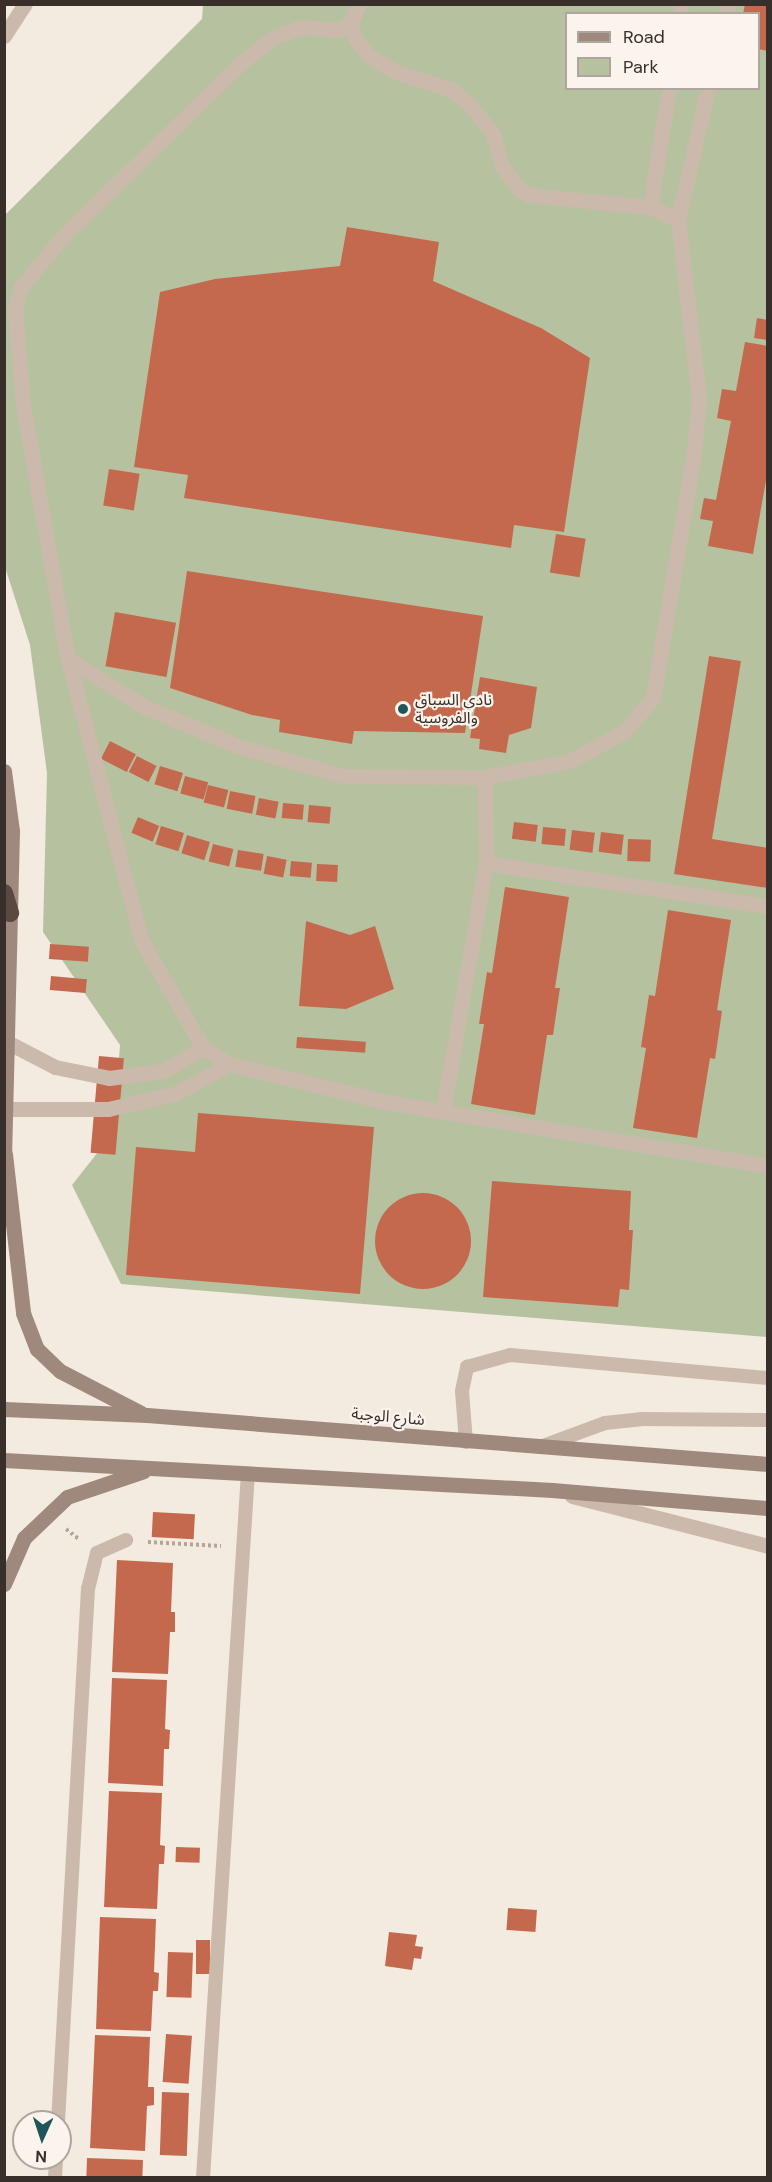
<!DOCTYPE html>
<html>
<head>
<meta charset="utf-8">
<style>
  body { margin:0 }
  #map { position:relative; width:772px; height:2182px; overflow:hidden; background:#f3eae0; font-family:"DM Sans","Noto Sans Arabic",sans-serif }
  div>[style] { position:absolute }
  .green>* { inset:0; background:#b6c29f }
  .building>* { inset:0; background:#c4694d; transform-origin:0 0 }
  .round { border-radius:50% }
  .path>* { height:4px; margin-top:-2px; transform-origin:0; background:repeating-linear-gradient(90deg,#b7a495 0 3px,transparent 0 6px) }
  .lane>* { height:14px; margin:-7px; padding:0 7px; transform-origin:7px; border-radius:7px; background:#cbbaab }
  .street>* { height:15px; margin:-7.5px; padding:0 7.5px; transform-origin:7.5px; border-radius:7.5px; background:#cbbaab }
  .secondary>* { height:15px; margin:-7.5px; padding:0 7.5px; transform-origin:7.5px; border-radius:7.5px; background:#9f897c }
  .highway>* { height:18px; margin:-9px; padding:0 9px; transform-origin:9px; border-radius:9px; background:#5a4942 }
  .dots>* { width:16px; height:16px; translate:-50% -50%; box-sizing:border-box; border:3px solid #faf4ec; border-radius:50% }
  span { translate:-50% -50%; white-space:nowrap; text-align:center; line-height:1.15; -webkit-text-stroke:4.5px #faf4ec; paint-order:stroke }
  .poi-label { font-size:16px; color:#392f2a }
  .left { translate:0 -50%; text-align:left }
  .street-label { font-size:16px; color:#392f2a }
  .frame { position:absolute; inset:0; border:6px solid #392f2a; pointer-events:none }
  .legend { position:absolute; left:565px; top:12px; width:195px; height:78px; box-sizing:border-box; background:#faf4ec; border:2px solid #ada59e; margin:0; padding:8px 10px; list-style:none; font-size:18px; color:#392f2a }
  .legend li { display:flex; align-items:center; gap:12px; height:30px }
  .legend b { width:30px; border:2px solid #ada59e }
  .north { position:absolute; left:12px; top:2110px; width:60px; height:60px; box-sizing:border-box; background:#faf4ec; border:2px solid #ada59e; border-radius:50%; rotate:183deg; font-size:16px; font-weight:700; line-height:24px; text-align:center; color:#392f2a }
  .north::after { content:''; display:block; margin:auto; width:21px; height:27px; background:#20565a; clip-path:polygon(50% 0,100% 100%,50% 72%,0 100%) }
</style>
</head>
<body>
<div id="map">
  <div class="green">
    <i style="clip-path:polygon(evenodd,203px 5px,767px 5px,767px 1337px,121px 1284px,72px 1185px,113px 1133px,120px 1045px,43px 932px,47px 773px,30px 645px,5px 567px,4px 216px,202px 19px,203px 5px,566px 14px,758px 14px,758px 88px,566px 88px,566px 14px)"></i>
  </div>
  <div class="building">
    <i style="clip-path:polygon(745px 4px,768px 4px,768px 51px,758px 49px,758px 14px,743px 14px)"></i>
    <i style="clip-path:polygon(347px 227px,439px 242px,433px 281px,541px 328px,590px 358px,564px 532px,514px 525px,511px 548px,184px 498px,188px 475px,134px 467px,160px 292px,215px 279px,340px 266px)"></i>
    <i style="clip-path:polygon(757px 318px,768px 320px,768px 340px,754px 338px)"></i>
    <i style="clip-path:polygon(745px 342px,768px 346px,768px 469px,753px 554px,708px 546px,713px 521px,700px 519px,704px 498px,716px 500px,731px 421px,717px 418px,722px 389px,736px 391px)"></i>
    <i style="left:109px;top:469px;width:31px;height:37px;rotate:9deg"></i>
    <i style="left:556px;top:534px;width:30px;height:39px;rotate:9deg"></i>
    <i style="clip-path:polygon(187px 571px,483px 616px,465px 733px,354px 731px,352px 744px,279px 732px,280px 720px,252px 715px,170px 688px)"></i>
    <i style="left:115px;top:612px;width:62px;height:55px;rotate:10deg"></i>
    <i style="clip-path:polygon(709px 656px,741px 661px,712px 839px,768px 848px,768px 888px,674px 874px)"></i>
    <i style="clip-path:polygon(480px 677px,537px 687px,531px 728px,509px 735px,506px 753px,479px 749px,480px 739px,470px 738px)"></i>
    <i style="left:110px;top:741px;width:29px;height:20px;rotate:27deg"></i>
    <i style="left:137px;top:756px;width:22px;height:18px;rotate:27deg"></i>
    <i style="left:160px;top:766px;width:24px;height:19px;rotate:17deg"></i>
    <i style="left:185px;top:776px;width:24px;height:18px;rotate:15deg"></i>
    <i style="left:208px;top:785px;width:21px;height:18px;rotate:14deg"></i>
    <i style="left:230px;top:791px;width:26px;height:18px;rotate:11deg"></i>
    <i style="left:259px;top:798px;width:20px;height:17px;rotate:11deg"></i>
    <i style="left:283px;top:803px;width:21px;height:15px;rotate:5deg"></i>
    <i style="left:309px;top:805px;width:22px;height:17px;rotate:5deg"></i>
    <i style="left:138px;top:817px;width:23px;height:17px;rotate:23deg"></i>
    <i style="left:514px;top:822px;width:24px;height:17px;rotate:7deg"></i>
    <i style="left:161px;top:826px;width:24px;height:19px;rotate:17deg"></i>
    <i style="left:543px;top:827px;width:23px;height:17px;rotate:5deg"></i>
    <i style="left:572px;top:830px;width:23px;height:20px;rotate:7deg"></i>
    <i style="left:601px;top:832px;width:23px;height:20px;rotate:7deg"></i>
    <i style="left:187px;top:835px;width:24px;height:19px;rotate:17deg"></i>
    <i style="left:628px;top:839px;width:23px;height:22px;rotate:2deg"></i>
    <i style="left:213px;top:844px;width:21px;height:18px;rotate:14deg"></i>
    <i style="left:238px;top:850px;width:26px;height:17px;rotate:9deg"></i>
    <i style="left:267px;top:856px;width:20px;height:18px;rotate:11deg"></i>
    <i style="left:291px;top:861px;width:21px;height:15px;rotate:5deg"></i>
    <i style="left:317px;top:864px;width:21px;height:17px;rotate:3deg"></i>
    <i style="clip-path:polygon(505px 887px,569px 897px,555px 988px,560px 988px,553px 1035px,547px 1035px,535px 1115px,471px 1104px,484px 1024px,479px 1024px,487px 972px,492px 973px)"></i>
    <i style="clip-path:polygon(668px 910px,731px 920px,717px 1010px,722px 1011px,715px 1059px,710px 1058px,697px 1138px,633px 1128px,646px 1048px,641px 1047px,649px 995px,655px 996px)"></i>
    <i style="clip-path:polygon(306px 921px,350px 935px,375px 926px,394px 989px,346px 1009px,299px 1006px)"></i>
    <i style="left:50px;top:944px;width:39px;height:15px;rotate:4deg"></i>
    <i style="left:51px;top:976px;width:36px;height:14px;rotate:5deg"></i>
    <i style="left:297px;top:1037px;width:69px;height:11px;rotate:4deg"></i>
    <i style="left:99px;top:1056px;width:25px;height:97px;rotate:5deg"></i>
    <i style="clip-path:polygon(198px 1113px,374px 1127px,360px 1294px,126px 1275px,136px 1147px,195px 1152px)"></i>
    <i style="clip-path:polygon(492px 1181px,631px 1191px,629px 1230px,633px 1230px,629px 1290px,620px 1289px,618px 1307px,483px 1297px)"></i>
    <i class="round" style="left:375px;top:1193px;width:96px;height:96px"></i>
    <i style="left:153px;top:1512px;width:42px;height:25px;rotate:3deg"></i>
    <i style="clip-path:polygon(117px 1560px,173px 1563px,171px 1612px,175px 1612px,175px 1632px,170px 1632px,168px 1674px,112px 1672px)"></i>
    <i style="clip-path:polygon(112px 1678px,167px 1680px,165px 1729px,170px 1730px,169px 1749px,164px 1749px,163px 1786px,108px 1783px)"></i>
    <i style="clip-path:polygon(109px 1791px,162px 1793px,160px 1845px,165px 1846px,164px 1864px,159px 1864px,157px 1909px,104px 1907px)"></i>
    <i style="left:176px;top:1847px;width:24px;height:15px;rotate:2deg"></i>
    <i style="left:508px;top:1908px;width:29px;height:22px;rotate:4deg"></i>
    <i style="clip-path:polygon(100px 1917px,156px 1919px,154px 1972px,159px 1973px,158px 1991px,153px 1991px,151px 2031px,96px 2029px)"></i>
    <i style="clip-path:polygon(389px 1932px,417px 1935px,415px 1946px,423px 1947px,421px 1959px,414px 1958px,412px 1970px,385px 1966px)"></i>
    <i style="left:196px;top:1940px;width:14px;height:34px"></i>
    <i style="left:168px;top:1952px;width:25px;height:45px;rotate:2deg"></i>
    <i style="left:166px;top:2034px;width:26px;height:48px;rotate:4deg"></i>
    <i style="clip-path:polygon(95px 2035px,150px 2037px,148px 2087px,154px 2087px,154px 2105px,147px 2106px,145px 2151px,90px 2148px)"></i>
    <i style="left:162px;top:2092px;width:27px;height:63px;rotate:2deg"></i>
    <i style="left:87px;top:2158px;width:56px;height:20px;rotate:2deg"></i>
  </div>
  <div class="path">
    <i style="left:66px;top:1529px;width:16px;rotate:38deg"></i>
    <i style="left:148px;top:1542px;width:73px;rotate:3.1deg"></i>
  </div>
  <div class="lane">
    <i style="left:466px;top:1442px;width:51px;rotate:-94.5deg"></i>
    <i style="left:462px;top:1391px;width:25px;rotate:-78deg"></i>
    <i style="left:467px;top:1367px;width:45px;rotate:-15.6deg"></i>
    <i style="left:510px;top:1355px;width:259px;rotate:5.1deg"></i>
    <i style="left:540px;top:1447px;width:69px;rotate:-20.3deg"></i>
    <i style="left:605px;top:1423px;width:36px;rotate:-6deg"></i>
    <i style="left:641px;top:1419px;width:127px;rotate:0.5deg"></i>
    <i style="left:58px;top:2122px;width:534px;rotate:-86.78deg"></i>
    <i style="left:88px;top:1589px;width:37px;rotate:-76deg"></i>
    <i style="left:97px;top:1553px;width:32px;rotate:-24deg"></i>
    <i style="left:55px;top:2178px;width:20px;rotate:-87deg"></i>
    <i style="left:203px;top:2178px;width:706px;rotate:-86.35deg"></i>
  </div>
  <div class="street">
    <i style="left:359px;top:4px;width:22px;rotate:114deg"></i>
    <i style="left:350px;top:24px;width:14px;rotate:155deg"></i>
    <i style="left:337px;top:30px;width:37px;rotate:-175deg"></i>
    <i style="left:300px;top:27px;width:29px;rotate:158deg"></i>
    <i style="left:273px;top:38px;width:38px;rotate:143deg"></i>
    <i style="left:243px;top:61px;width:250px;rotate:135.8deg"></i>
    <i style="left:64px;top:235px;width:67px;rotate:129.6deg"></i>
    <i style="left:21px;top:287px;width:23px;rotate:105deg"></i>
    <i style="left:15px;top:309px;width:96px;rotate:85.2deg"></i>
    <i style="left:23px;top:405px;width:258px;rotate:80deg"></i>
    <i style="left:68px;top:659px;width:290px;rotate:75.4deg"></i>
    <i style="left:141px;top:940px;width:125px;rotate:60.1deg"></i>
    <i style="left:203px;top:1048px;width:31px;rotate:31deg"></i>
    <i style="left:230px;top:1064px;width:161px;rotate:13.7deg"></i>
    <i style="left:386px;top:1102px;width:387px;rotate:9.5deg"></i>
    <i style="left:680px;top:14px;width:10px;rotate:-79deg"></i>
    <i style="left:726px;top:14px;width:10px;rotate:-73deg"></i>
    <i style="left:4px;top:36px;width:38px;rotate:-57deg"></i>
    <i style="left:650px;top:207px;width:121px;rotate:-80.9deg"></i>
    <i style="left:678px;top:220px;width:135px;rotate:-77.2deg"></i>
    <i style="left:68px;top:659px;width:91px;rotate:31.9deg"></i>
    <i style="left:145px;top:707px;width:101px;rotate:22.8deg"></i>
    <i style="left:238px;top:746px;width:109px;rotate:15.9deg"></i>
    <i style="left:343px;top:776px;width:142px;rotate:0.4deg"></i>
    <i style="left:485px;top:777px;width:86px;rotate:-10.7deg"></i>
    <i style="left:570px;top:761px;width:63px;rotate:-28.6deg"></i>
    <i style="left:625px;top:731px;width:43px;rotate:-49.7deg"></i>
    <i style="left:653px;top:698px;width:249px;rotate:-80.5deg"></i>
    <i style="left:694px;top:452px;width:53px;rotate:-84.6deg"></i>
    <i style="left:699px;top:399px;width:180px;rotate:-96.7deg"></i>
    <i style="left:678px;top:220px;width:31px;rotate:-155deg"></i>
    <i style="left:650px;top:207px;width:122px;rotate:-174.3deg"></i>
    <i style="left:529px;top:195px;width:10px;rotate:-151deg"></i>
    <i style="left:520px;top:190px;width:29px;rotate:-128deg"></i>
    <i style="left:502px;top:167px;width:34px;rotate:-105deg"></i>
    <i style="left:493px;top:134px;width:37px;rotate:-128deg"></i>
    <i style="left:470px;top:105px;width:23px;rotate:-140deg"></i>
    <i style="left:452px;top:90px;width:59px;rotate:-162.2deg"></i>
    <i style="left:396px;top:72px;width:31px;rotate:-149deg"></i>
    <i style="left:369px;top:56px;width:21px;rotate:-129deg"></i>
    <i style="left:356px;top:40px;width:17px;rotate:-111deg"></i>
    <i style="left:486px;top:863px;width:285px;rotate:8.7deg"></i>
    <i style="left:7px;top:1042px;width:54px;rotate:27.5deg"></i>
    <i style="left:55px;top:1067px;width:55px;rotate:11.5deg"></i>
    <i style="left:109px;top:1078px;width:54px;rotate:-7.4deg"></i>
    <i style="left:163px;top:1071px;width:46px;rotate:-29.9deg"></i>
    <i style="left:6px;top:1109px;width:102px"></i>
    <i style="left:108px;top:1109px;width:68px;rotate:-12.8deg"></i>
    <i style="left:174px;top:1094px;width:64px;rotate:-28.2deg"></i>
    <i style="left:443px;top:1111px;width:252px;rotate:-80.2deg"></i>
    <i style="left:486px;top:863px;width:86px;rotate:-90.7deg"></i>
    <i style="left:572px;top:1496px;width:202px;rotate:14.3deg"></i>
  </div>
  <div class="secondary">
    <i style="left:4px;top:771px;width:61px;rotate:82.4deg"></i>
    <i style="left:12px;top:831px;width:325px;rotate:91.4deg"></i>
    <i style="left:5px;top:1154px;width:160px;rotate:83.5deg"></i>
    <i style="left:23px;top:1313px;width:39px;rotate:69deg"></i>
    <i style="left:37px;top:1349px;width:32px;rotate:44deg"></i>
    <i style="left:60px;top:1371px;width:91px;rotate:27.4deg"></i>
    <i style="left:4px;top:1409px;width:143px;rotate:2.4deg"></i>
    <i style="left:147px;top:1415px;width:623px;rotate:4.51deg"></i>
    <i style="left:4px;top:1460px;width:549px;rotate:3.13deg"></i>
    <i style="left:552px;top:1490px;width:217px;rotate:4.8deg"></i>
    <i style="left:4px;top:1584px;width:50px;rotate:-66.5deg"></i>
    <i style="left:24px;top:1538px;width:59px;rotate:-43.6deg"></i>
    <i style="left:67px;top:1497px;width:81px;rotate:-18.7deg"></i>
  </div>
  <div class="highway">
    <i style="left:4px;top:893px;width:21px;rotate:73deg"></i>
  </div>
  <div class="dots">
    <i style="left:403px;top:709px;background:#20565a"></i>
  </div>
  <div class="poi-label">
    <span class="left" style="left:415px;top:709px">نادي السباق<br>والفروسية</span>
  </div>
  <div class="street-label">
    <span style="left:388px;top:1417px;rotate:5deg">شارع الوجبة</span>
  </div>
  <div class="frame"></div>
  <ul class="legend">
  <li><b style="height:8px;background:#9f897c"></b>Road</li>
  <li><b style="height:16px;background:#b6c29f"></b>Park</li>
  </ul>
  <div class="north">N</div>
</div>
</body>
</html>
